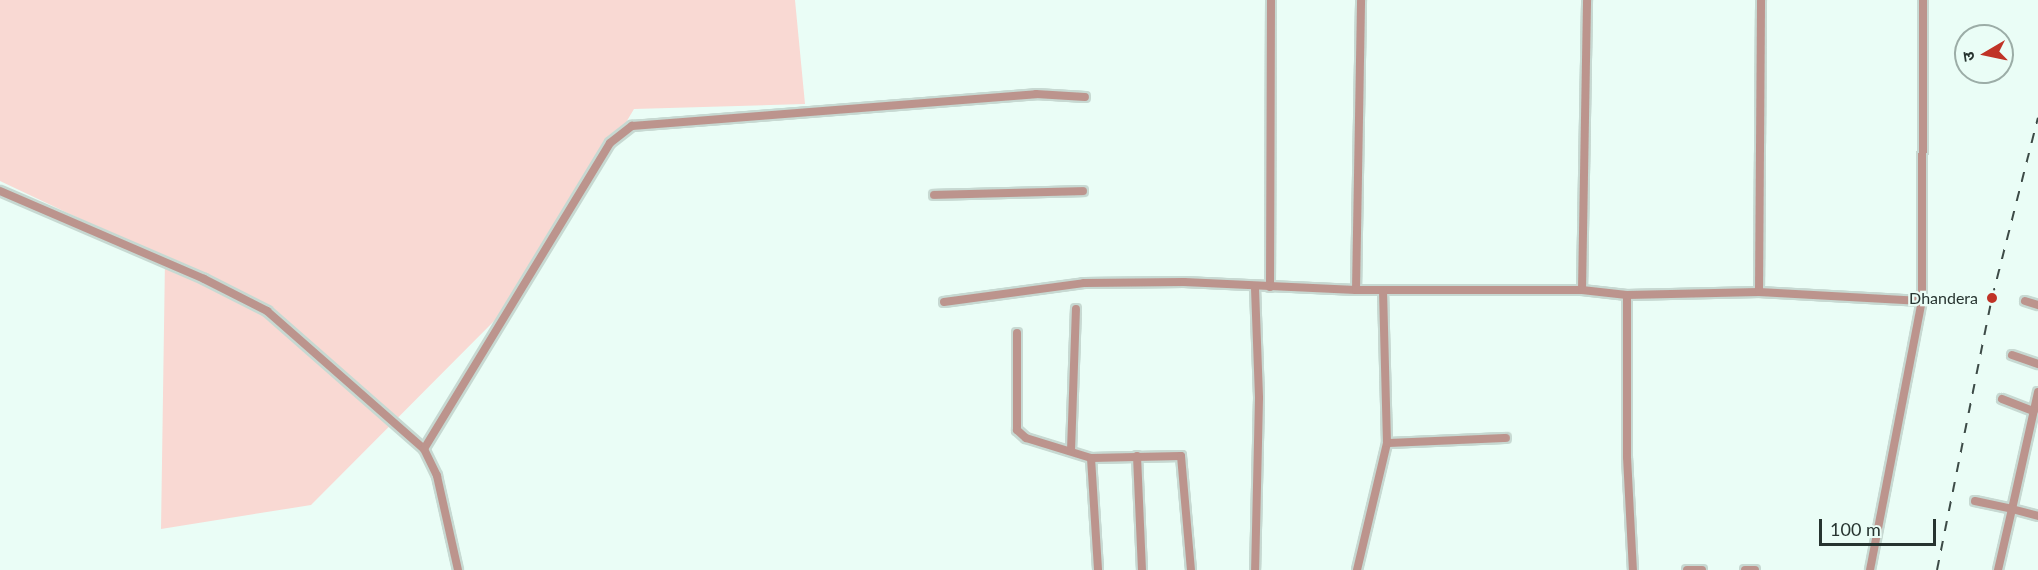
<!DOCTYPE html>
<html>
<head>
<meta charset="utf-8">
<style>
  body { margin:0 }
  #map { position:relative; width:2038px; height:570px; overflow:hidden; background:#eafdf6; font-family:Lato,"Noto Sans Devanagari",sans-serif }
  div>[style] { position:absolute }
  .green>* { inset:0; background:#f9d9d3 }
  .roads { filter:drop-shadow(2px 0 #c7d9d2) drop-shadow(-2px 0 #c7d9d2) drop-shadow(0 2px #c7d9d2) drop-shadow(0 -2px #c7d9d2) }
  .minor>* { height:8px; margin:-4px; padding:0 4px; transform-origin:4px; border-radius:4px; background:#bc948d }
  .rail>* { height:2px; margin-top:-1px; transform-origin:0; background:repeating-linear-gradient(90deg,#3d4b47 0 10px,transparent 0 20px) }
  .dots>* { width:16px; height:16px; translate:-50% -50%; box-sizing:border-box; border:3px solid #eafdf6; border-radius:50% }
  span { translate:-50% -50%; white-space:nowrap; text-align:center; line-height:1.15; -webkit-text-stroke:4.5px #eafdf6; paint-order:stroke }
  .poi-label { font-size:16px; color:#273430 }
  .right { translate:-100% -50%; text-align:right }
  .north { position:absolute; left:1954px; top:24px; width:60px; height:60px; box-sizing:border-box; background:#eafdf6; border:2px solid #9cada7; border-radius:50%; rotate:261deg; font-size:16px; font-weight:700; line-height:24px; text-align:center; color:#273430 }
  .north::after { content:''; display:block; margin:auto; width:21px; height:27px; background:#c03327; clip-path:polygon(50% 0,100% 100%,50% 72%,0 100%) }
  .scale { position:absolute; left:1819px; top:519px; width:117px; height:27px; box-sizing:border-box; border:3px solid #273430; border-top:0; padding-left:8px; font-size:18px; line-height:21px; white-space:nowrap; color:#273430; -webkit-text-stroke:4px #eafdf6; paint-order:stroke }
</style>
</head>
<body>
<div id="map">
  <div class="green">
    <i style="clip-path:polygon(0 0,795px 0,805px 104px,634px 109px,526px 289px,311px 505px,161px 529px,165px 259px,0 181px)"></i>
  </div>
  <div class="roads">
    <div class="minor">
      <i style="left:0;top:191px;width:222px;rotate:23.3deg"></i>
      <i style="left:204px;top:279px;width:71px;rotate:26.9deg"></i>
      <i style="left:267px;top:311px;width:209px;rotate:41.3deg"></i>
      <i style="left:424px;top:449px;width:30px;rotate:64deg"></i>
      <i style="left:437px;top:476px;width:96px;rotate:77.4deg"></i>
      <i style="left:934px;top:195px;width:149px;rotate:-1.5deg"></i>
      <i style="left:1270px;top:287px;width:287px;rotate:-89.8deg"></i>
      <i style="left:1255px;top:288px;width:110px;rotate:87.9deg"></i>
      <i style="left:1259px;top:398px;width:172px;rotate:91.3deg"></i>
      <i style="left:1356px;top:290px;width:290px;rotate:-89deg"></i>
      <i style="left:1582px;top:290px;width:290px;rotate:-89deg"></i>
      <i style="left:1759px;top:292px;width:292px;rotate:-89.6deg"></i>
      <i style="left:1627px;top:295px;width:162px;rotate:90deg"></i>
      <i style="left:1627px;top:457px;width:113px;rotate:87deg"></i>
      <i style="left:2025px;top:301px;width:14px;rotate:17deg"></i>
      <i style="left:944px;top:302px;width:141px;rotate:-7.7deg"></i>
      <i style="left:1084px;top:283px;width:100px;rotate:-0.6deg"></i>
      <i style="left:1184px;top:282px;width:172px;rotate:2.7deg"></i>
      <i style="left:1356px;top:290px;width:226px"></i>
      <i style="left:1582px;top:290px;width:45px;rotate:6.3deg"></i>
      <i style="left:1627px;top:295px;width:132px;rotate:-1.3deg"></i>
      <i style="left:1759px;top:292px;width:163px;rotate:3.2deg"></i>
      <i style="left:1017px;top:333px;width:97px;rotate:90deg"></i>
      <i style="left:1017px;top:430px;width:12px;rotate:42deg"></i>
      <i style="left:1026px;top:438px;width:68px;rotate:17.1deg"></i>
      <i style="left:1091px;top:458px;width:90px;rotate:-1.3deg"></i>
      <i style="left:1181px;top:456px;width:114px;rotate:85deg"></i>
      <i style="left:2012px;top:355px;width:28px;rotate:19deg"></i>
      <i style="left:2038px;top:392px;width:120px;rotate:102.5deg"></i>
      <i style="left:2012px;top:509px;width:27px;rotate:15deg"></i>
      <i style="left:2002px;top:399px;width:34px;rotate:21deg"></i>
      <i style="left:1387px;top:443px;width:119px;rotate:-2.4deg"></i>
      <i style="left:424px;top:449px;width:358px;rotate:-58.7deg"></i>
      <i style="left:610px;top:143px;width:28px;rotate:-38deg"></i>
      <i style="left:632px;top:126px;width:405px;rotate:-4.5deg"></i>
      <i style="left:1036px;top:94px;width:49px;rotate:3.5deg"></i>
      <i style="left:1071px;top:451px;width:142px;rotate:-88deg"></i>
      <i style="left:1137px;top:456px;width:114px;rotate:87.5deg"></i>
      <i style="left:1091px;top:458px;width:112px;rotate:86.4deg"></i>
      <i style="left:1975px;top:501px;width:38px;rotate:12deg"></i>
      <i style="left:2012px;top:509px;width:63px;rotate:102.9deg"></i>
      <i style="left:1357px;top:570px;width:130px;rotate:-76.7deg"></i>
      <i style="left:1387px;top:443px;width:152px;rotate:-91.5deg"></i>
      <i style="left:1687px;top:570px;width:15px"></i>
      <i style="left:1745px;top:570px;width:10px"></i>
      <i style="left:1870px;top:570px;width:274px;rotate:-79.1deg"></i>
      <i style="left:1922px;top:301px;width:301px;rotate:-89.8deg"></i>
    </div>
  </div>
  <div class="rail">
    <i style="left:1937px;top:570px;width:278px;rotate:-78.6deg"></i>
    <i style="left:1992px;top:298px;width:186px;rotate:-75.7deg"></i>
  </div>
  <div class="dots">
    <i style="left:1992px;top:298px;background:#c03327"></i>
  </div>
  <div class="poi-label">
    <span class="right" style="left:1978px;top:298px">Dhandera</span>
  </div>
  <div class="north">उ</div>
  <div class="scale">100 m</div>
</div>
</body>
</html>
